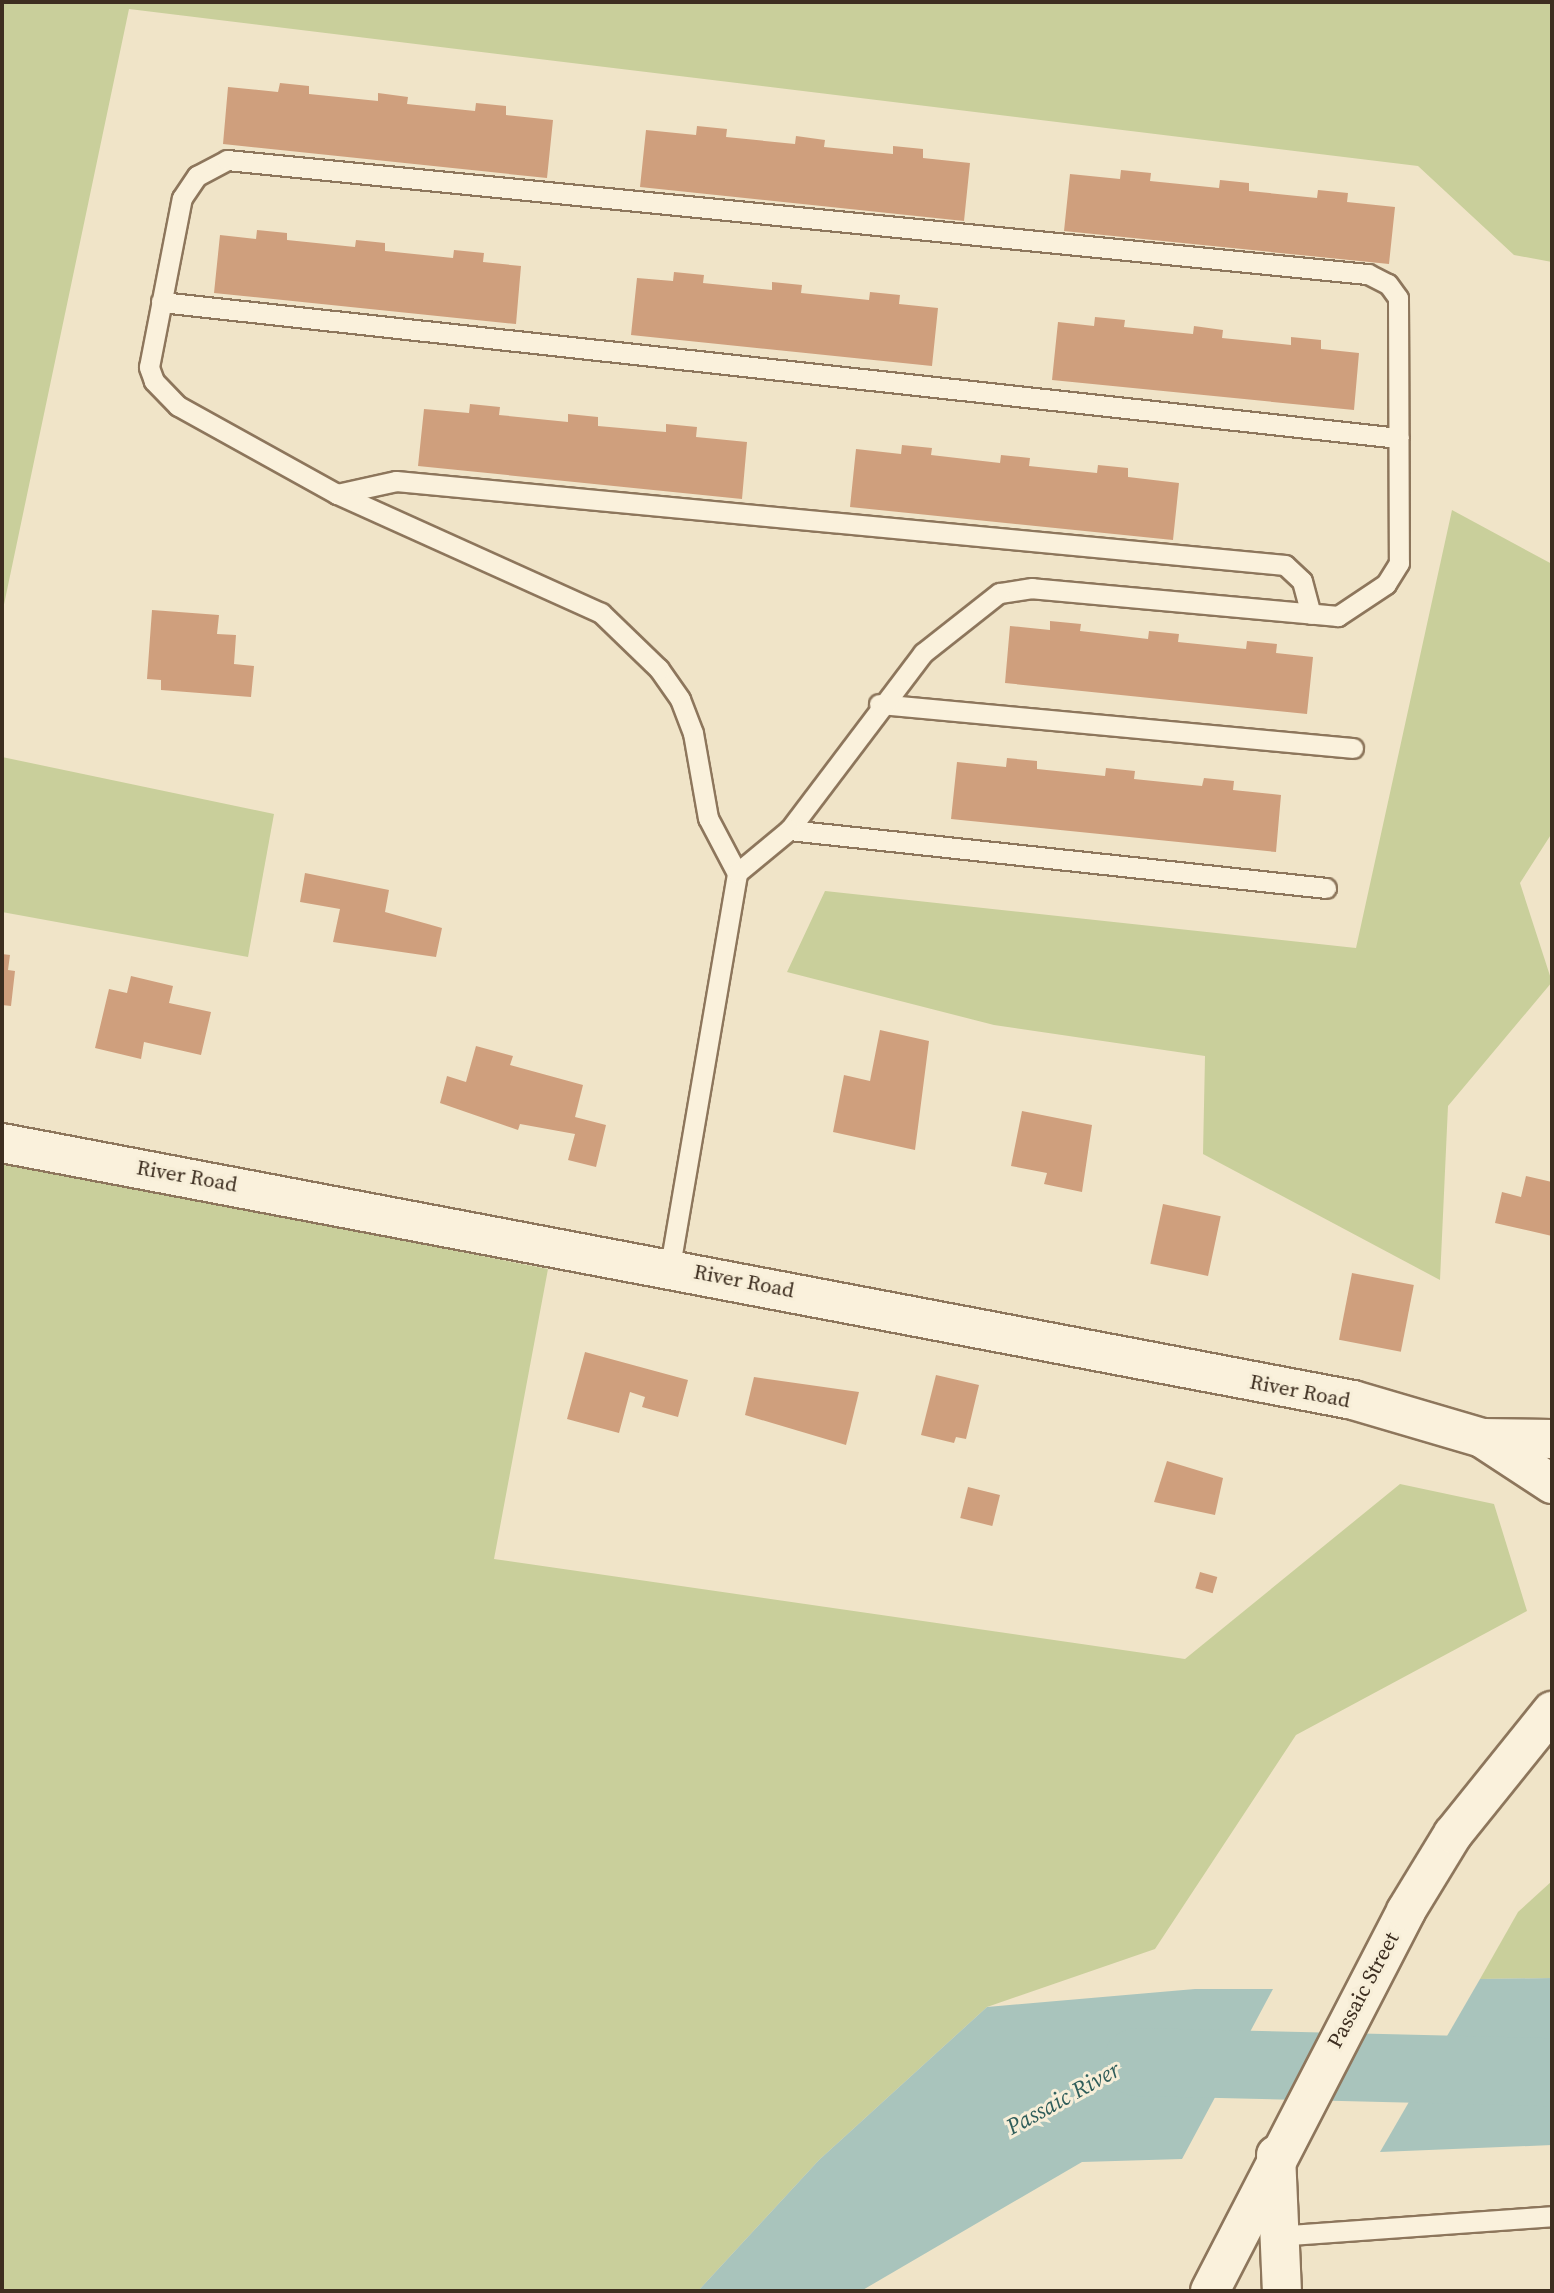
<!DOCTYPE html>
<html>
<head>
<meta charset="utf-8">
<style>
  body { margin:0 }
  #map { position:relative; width:1554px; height:2293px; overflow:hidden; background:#f0e4c8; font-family:"Source Serif 4",serif }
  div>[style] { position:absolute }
  .green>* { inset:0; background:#c9cf9b }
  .water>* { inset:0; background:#a9c4bc }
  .river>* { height:68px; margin:-34px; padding:0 34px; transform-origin:34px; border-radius:34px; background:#a9c4bc }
  .building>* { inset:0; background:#cf9f7d; transform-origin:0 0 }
  .roads { filter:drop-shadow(2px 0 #8d765c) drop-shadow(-2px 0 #8d765c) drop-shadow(0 2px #8d765c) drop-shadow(0 -2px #8d765c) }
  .lane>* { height:19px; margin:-9.5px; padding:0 9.5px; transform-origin:9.5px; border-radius:9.5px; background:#faf1dc }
  .street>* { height:38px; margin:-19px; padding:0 19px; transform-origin:19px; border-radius:19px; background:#faf1dc }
  .secondary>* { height:38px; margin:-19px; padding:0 19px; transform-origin:19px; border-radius:19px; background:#faf1dc }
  span { translate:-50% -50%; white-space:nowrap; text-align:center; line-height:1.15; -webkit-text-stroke:6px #f7eed8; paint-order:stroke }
  .street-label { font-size:21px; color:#3d2e20 }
  .water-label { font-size:23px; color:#2f5d5a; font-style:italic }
  .frame { position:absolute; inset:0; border:4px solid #3d2e20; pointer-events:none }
</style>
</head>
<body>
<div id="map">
  <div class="green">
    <i style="clip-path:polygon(2px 2px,1552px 2px,1552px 262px,1514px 255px,1418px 166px,129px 9px,2px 614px)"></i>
    <i style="clip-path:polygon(1452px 510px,1552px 564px,1552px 833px,1520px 883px,1552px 982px,1448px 1106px,1440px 1280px,1203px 1154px,1205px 1056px,994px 1025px,787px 972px,825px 891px,1356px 948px)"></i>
    <i style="clip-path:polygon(2px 757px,274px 814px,248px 957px,2px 912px)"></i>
    <i style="clip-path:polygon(2px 1162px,548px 1269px,494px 1559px,1185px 1659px,1400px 1484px,1494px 1504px,1527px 1611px,1296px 1735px,1155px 1949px,987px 2007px,819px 2160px,698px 2291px,2px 2291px)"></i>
    <i style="clip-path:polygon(1552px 1881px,1552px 1978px,1480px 1979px,1518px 1912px)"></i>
  </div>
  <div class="water">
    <i style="clip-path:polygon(1552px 1978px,1552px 2145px,1380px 2152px,1480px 1979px)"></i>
    <i style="clip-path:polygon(1195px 1989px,1273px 1989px,1182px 2159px,1082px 2162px,861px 2291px,698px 2291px,819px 2160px,987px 2007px)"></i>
  </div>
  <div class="river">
    <i style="left:1137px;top:2062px;width:415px;rotate:1.4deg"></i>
  </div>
  <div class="building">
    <i style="clip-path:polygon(280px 83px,309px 86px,309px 94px,378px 101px,378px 93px,408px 97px,407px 104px,475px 111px,476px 103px,506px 106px,506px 115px,553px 120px,547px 178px,223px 144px,228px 87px,278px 92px)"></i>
    <i style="clip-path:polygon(697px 126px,727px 129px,726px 137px,795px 144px,796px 136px,825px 140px,824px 147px,893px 154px,893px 146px,923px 149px,923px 158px,970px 163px,964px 221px,640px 187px,646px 130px,696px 135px)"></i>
    <i style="clip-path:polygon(1121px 170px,1151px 173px,1150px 181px,1219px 188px,1220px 180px,1249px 183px,1249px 191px,1317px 198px,1318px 190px,1348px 193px,1347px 202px,1395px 207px,1389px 264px,1064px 231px,1070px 174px,1120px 179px)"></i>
    <i style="clip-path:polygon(257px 230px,287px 233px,287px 240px,355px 247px,356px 240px,385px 243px,385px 251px,453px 258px,454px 250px,484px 253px,483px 262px,521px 266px,516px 324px,214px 293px,220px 235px,256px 239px)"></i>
    <i style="clip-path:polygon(674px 272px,704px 275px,703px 283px,772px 290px,772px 282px,802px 285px,801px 293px,869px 300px,870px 292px,900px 295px,899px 304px,938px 308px,932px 366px,631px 335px,637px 278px,673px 281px)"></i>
    <i style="clip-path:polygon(1095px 317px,1125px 320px,1124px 327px,1193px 334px,1194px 326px,1223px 330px,1222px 338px,1291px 345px,1291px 337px,1321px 340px,1321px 349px,1359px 353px,1354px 410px,1052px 380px,1058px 322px,1094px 326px)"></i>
    <i style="clip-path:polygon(470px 404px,500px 407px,499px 415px,568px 422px,568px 414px,598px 417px,598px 426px,666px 432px,666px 424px,697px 427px,696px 437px,747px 442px,742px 499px,418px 466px,424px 409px,469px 413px)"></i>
    <i style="clip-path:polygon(902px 445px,932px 448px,931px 455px,1000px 463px,1001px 455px,1030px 458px,1029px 466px,1097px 473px,1098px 465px,1128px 468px,1128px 477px,1179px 483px,1173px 540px,850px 507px,856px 449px,901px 454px)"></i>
    <i style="clip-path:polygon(152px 610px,219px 615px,217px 634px,236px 635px,234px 664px,254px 666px,251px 697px,161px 690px,161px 680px,147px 679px)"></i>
    <i style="clip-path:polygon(1050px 621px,1081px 624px,1080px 631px,1148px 639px,1149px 631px,1179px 634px,1178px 642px,1246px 649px,1247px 641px,1277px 644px,1276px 653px,1313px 657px,1307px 714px,1005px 683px,1010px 626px,1050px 630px)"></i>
    <i style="clip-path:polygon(1007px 758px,1037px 761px,1037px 769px,1105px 776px,1106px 768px,1135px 771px,1134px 779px,1202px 786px,1204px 778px,1234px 781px,1233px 790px,1281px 795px,1276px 852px,951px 819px,957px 762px,1006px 767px)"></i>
    <i style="clip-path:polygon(305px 873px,389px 890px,385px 912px,442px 928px,436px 957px,333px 942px,340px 909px,300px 902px)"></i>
    <i style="clip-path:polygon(2px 954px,10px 955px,8px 970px,15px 971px,11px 1006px,2px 1005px)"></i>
    <i style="clip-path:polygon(131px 976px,173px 986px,169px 1003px,211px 1012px,201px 1055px,144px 1042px,141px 1059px,95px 1048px,109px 989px,127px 993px)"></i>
    <i style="clip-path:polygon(880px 1030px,929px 1041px,915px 1150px,833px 1132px,844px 1075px,870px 1081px)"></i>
    <i style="clip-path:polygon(476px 1046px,513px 1056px,510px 1065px,583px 1085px,575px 1117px,606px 1125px,596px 1167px,568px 1160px,575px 1134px,520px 1124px,518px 1130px,440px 1103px,447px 1076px,466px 1082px)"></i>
    <i style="clip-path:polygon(1022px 1111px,1092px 1125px,1082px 1192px,1044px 1184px,1047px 1173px,1011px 1166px)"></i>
    <i style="clip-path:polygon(1526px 1176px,1552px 1182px,1552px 1236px,1495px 1223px,1502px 1192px,1521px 1197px)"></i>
    <i style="left:1163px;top:1204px;width:59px;height:61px;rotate:12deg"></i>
    <i style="left:1352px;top:1273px;width:63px;height:68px;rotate:11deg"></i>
    <i style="clip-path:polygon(585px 1352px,688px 1380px,678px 1417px,642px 1407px,645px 1397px,630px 1392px,619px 1433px,567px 1419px)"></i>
    <i style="clip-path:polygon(936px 1375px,979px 1385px,966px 1439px,956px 1437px,954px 1443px,921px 1435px)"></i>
    <i style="clip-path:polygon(754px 1377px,859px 1392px,846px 1445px,745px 1415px)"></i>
    <i style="clip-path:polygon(1167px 1461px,1223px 1478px,1215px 1515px,1154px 1502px)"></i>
    <i style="left:968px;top:1487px;width:33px;height:32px;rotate:14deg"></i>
    <i style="left:1200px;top:1572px;width:18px;height:17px;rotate:16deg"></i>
  </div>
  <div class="roads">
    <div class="lane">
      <i style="left:161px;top:302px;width:1245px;rotate:6.27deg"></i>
      <i style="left:337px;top:494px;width:60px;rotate:-12.4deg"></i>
      <i style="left:396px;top:481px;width:893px;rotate:5.4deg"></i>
      <i style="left:1285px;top:565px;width:23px;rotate:43deg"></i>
      <i style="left:1302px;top:581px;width:34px;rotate:75deg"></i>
      <i style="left:879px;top:704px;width:476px;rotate:5.3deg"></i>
      <i style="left:789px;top:830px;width:540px;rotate:6.16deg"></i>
      <i style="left:670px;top:1266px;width:399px;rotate:-80.3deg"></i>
      <i style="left:737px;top:873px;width:62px;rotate:-117.8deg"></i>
      <i style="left:708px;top:818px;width:86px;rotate:-100deg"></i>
      <i style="left:693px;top:733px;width:36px;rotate:-111deg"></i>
      <i style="left:680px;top:699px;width:37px;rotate:-125deg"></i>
      <i style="left:659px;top:669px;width:81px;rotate:-136deg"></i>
      <i style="left:601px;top:613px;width:290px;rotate:-155.7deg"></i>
      <i style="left:337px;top:494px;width:182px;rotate:-151deg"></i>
      <i style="left:178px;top:406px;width:35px;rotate:-134deg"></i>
      <i style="left:154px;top:381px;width:15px;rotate:-110deg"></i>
      <i style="left:149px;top:367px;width:172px;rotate:-79deg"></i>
      <i style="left:182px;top:198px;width:27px;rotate:-56deg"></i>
      <i style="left:197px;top:176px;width:34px;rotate:-28deg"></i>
      <i style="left:227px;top:160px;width:1147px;rotate:5.71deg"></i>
      <i style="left:1368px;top:274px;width:22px;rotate:27deg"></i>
      <i style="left:1388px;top:284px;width:17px;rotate:54deg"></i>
      <i style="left:1398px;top:298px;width:265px;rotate:89.8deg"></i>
      <i style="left:1399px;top:563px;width:25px;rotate:122deg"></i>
      <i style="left:1386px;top:584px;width:58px;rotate:146.3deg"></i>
      <i style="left:1338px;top:616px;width:307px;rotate:-174.8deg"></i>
      <i style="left:1032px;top:588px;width:33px;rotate:171deg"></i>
      <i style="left:999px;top:593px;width:97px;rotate:141.7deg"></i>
      <i style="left:923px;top:653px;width:222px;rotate:127.1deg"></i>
      <i style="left:789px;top:830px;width:67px;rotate:140.4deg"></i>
      <i style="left:1275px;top:2236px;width:278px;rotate:-4.1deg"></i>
    </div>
    <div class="street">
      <i style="left:1276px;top:2155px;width:136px;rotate:87.5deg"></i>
    </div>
    <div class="secondary">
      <i style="left:2px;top:1143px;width:1375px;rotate:10.77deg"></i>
      <i style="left:1353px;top:1400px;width:134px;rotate:16.4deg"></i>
      <i style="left:1482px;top:1438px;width:70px;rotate:0.8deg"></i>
      <i style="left:1482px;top:1438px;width:84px;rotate:33.3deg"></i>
      <i style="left:1210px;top:2291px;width:428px;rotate:-62.7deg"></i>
      <i style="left:1406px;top:1911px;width:90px;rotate:-58.6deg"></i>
      <i style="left:1453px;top:1834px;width:158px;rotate:-51.2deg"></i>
    </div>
  </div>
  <div class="street-label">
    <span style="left:187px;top:1176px;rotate:10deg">River Road</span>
    <span style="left:744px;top:1281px;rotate:11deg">River Road</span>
    <span style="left:1300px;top:1391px;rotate:11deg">River Road</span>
    <span style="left:1363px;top:1990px;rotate:-62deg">Passaic Street</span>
  </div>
  <div class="water-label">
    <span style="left:1063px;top:2098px;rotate:-29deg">Passaic River</span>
  </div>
  <div class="frame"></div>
</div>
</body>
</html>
